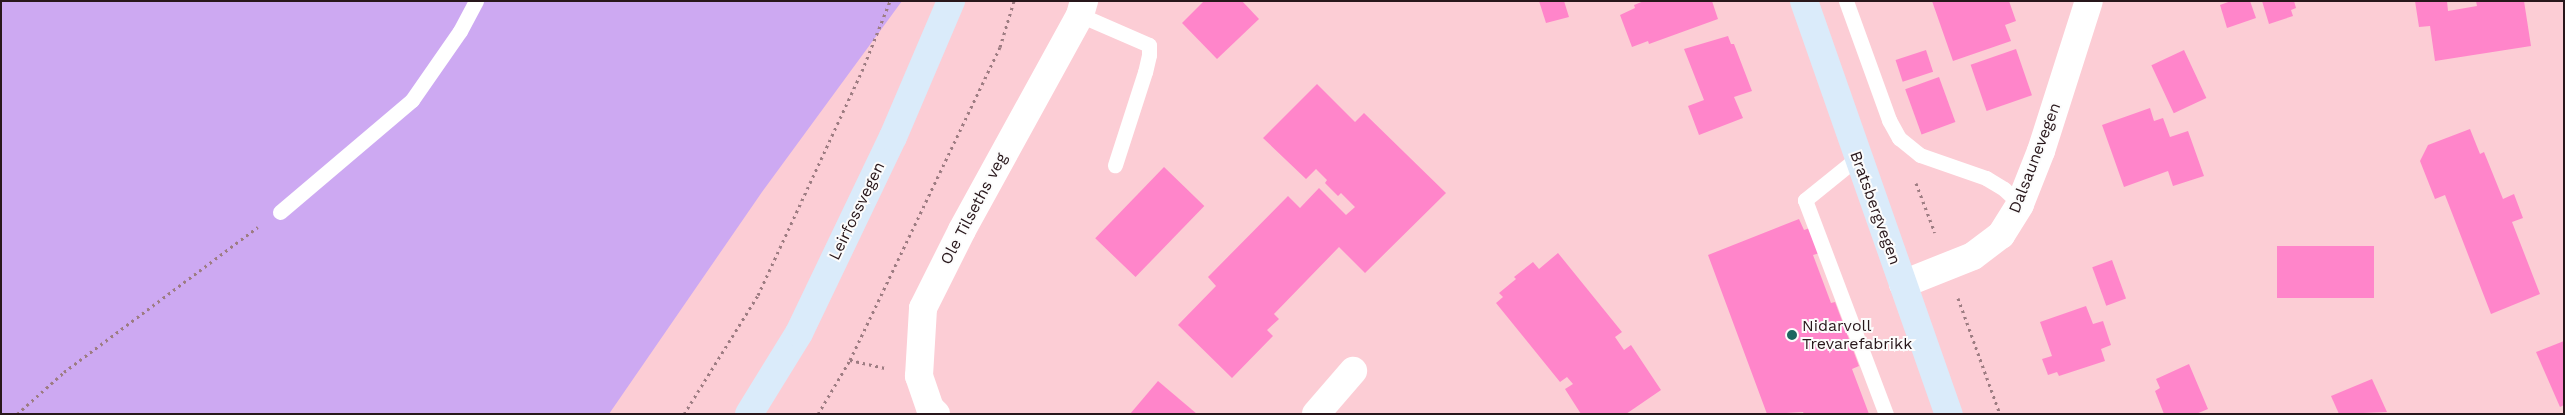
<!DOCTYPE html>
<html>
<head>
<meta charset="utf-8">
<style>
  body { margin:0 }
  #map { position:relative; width:2565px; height:415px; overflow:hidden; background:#fccdd5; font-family:"Work Sans",sans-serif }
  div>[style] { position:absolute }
  .green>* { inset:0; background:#cda9f2 }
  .building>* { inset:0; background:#ff85ca; transform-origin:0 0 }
  .path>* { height:3px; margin-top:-1.5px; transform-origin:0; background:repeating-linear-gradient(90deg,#9d7c82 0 2.5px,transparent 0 6.5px) }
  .lane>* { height:15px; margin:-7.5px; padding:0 7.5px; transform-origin:7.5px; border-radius:7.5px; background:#fff }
  .street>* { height:28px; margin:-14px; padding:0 14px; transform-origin:14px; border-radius:14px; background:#fff }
  .secondary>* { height:28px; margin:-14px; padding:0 14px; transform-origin:14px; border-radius:14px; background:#daebfa }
  .dots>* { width:14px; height:14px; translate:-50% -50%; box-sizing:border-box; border:2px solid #fcfcfc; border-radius:50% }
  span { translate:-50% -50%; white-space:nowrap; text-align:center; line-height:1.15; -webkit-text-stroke:4px #fcfcfc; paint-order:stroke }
  .street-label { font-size:16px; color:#28171b }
  .poi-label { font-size:16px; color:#28171b }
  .left { translate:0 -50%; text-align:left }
  .frame { position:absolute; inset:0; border:2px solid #28171b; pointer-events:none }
</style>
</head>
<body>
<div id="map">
  <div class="green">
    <i style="clip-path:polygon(1px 1px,902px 1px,762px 192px,609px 414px,1px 414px)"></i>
  </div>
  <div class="building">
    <i style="clip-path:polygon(1204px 1px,1242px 1px,1259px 19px,1217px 59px,1182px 23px)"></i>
    <i style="clip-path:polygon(1539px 1px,1564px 1px,1569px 17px,1546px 23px)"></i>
    <i style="clip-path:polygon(1644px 1px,1712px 1px,1718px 19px,1649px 44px,1648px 41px,1632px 47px,1620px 15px,1635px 8px,1634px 5px)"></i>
    <i style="clip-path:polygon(1932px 1px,2009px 1px,2016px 21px,2005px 25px,2011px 41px,1953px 61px)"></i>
    <i style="clip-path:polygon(2231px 1px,2250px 1px,2256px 18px,2227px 28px,2220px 5px)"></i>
    <i style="clip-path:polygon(2262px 1px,2294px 1px,2296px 8px,2291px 10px,2293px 16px,2269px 24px)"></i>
    <i style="clip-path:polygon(2415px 1px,2447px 1px,2448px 11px,2477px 6px,2476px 1px,2524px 1px,2531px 46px,2435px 61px,2430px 26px,2419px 27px)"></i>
    <i style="clip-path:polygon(1728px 36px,1731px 44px,1734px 44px,1752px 91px,1734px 97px,1743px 118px,1699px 135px,1688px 106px,1704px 100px,1684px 49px)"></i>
    <i style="left:2016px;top:49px;width:49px;height:48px;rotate:71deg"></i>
    <i style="left:1926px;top:50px;width:23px;height:32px;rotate:72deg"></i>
    <i style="left:2184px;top:50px;width:53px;height:36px;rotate:65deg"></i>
    <i style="left:1939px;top:77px;width:48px;height:36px;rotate:70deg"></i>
    <i style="clip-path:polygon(1317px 84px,1355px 122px,1364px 113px,1446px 193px,1365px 273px,1339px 247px,1274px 314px,1279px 319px,1267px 330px,1273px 336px,1232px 378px,1178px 325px,1216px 286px,1208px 277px,1288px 196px,1300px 208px,1319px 188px,1346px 215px,1355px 207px,1341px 193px,1338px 196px,1325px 183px,1327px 180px,1316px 169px,1306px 179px,1263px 138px)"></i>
    <i style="clip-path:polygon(2150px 108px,2154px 121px,2163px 118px,2170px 137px,2188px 131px,2204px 176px,2173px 186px,2168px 171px,2124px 187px,2102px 125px)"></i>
    <i style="clip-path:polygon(2470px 129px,2480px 154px,2484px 152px,2503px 199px,2514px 194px,2523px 218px,2512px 222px,2540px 294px,2491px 314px,2445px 195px,2435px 199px,2420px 161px,2428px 145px)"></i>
    <i style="left:1164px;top:167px;width:56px;height:99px;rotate:44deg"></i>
    <i style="clip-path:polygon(1799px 219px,1804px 230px,1810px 228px,1820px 253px,1813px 255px,1831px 303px,1835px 302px,1859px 366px,1852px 369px,1869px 414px,1804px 414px,1803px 412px,1767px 414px,1708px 255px)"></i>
    <i style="left:2277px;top:246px;width:97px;height:52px"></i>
    <i style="clip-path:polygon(1558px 253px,1622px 332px,1615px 337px,1624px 350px,1631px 345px,1661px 390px,1626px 414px,1581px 414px,1565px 389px,1573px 384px,1567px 377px,1560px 382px,1496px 303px,1503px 297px,1499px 293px,1516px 279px,1514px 277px,1533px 262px,1539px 269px)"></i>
    <i style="left:2112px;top:260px;width:41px;height:21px;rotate:70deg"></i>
    <i style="clip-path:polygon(2086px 306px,2093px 324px,2103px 321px,2111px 345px,2101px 349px,2105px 361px,2059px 376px,2057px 372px,2048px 375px,2042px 359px,2052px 356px,2040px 322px)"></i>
    <i style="clip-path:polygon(2564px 341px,2564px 405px,2560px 407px,2536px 352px)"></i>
    <i style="clip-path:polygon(2189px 364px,2208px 409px,2196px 414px,2164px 414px,2155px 391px,2160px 388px,2156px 379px)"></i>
    <i style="clip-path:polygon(2372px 379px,2387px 412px,2339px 414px,2331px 396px)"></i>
    <i style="clip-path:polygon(1158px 381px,1197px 414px,1130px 414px)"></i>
  </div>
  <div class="path">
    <i style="left:1916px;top:183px;width:53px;rotate:69.2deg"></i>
    <i style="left:1958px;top:298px;width:123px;rotate:70.1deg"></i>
    <i style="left:850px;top:360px;width:37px;rotate:13deg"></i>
    <i style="left:17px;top:414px;width:63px;rotate:-41.8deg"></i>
    <i style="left:64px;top:372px;width:242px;rotate:-36.8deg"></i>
    <i style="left:684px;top:414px;width:140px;rotate:-58.1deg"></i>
    <i style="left:758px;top:295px;width:247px;rotate:-65.1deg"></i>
    <i style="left:862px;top:71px;width:75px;rotate:-68.2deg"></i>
    <i style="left:818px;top:414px;width:63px;rotate:-59.3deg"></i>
    <i style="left:850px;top:360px;width:347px;rotate:-64.4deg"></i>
    <i style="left:1000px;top:47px;width:48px;rotate:-73.1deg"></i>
  </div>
  <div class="lane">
    <i style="left:1846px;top:1px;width:127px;rotate:70.1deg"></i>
    <i style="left:1889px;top:120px;width:21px;rotate:61deg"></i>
    <i style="left:1899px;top:138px;width:27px;rotate:39deg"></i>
    <i style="left:1920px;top:155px;width:70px;rotate:19.2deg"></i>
    <i style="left:1986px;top:178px;width:21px;rotate:31deg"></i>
    <i style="left:2004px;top:189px;width:22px;rotate:43deg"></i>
    <i style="left:1080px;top:15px;width:75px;rotate:23.5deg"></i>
    <i style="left:1149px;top:45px;width:10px;rotate:90deg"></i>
    <i style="left:1149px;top:55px;width:17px;rotate:103deg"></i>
    <i style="left:1145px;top:72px;width:98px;rotate:107.9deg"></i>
    <i style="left:1857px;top:158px;width:67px;rotate:141.1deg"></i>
    <i style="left:1805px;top:200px;width:229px;rotate:69.3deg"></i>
    <i style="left:280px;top:212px;width:173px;rotate:-40.3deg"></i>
    <i style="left:412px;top:100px;width:84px;rotate:-55.2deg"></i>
    <i style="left:460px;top:31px;width:34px;rotate:-62deg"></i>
  </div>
  <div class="street">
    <i style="left:1903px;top:284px;width:75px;rotate:-21.8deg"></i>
    <i style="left:1973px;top:256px;width:35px;rotate:-37deg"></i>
    <i style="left:2001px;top:235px;width:36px;rotate:-58deg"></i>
    <i style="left:2020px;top:204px;width:57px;rotate:-68.4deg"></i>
    <i style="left:2041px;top:151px;width:157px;rotate:-72.3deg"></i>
    <i style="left:936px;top:414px;width:8px;rotate:-135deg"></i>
    <i style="left:930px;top:408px;width:34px;rotate:-109deg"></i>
    <i style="left:919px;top:376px;width:68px;rotate:-86.6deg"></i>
    <i style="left:923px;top:308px;width:87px;rotate:-63.4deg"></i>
    <i style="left:962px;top:230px;width:245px;rotate:-61.2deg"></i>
    <i style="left:1080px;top:15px;width:15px;rotate:-74deg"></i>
    <i style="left:1316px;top:414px;width:57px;rotate:-49.3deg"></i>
  </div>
  <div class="secondary">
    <i style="left:1804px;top:1px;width:438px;rotate:70.7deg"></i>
    <i style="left:749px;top:414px;width:95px;rotate:-58.3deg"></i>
    <i style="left:799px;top:333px;width:217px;rotate:-64.4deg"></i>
    <i style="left:893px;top:137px;width:148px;rotate:-66.9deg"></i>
  </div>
  <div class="dots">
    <i style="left:1792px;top:335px;background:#1c6761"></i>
  </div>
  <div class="street-label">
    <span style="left:2035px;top:158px;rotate:-69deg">Dalsaunevegen</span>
    <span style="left:1875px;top:208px;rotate:70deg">Bratsbergvegen</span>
    <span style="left:974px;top:209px;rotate:-62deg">Ole Tilseths veg</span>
    <span style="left:857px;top:211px;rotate:-64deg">Leirfossvegen</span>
  </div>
  <div class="poi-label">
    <span class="left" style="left:1802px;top:335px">Nidarvoll<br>Trevarefabrikk</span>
  </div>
  <div class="frame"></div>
</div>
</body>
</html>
